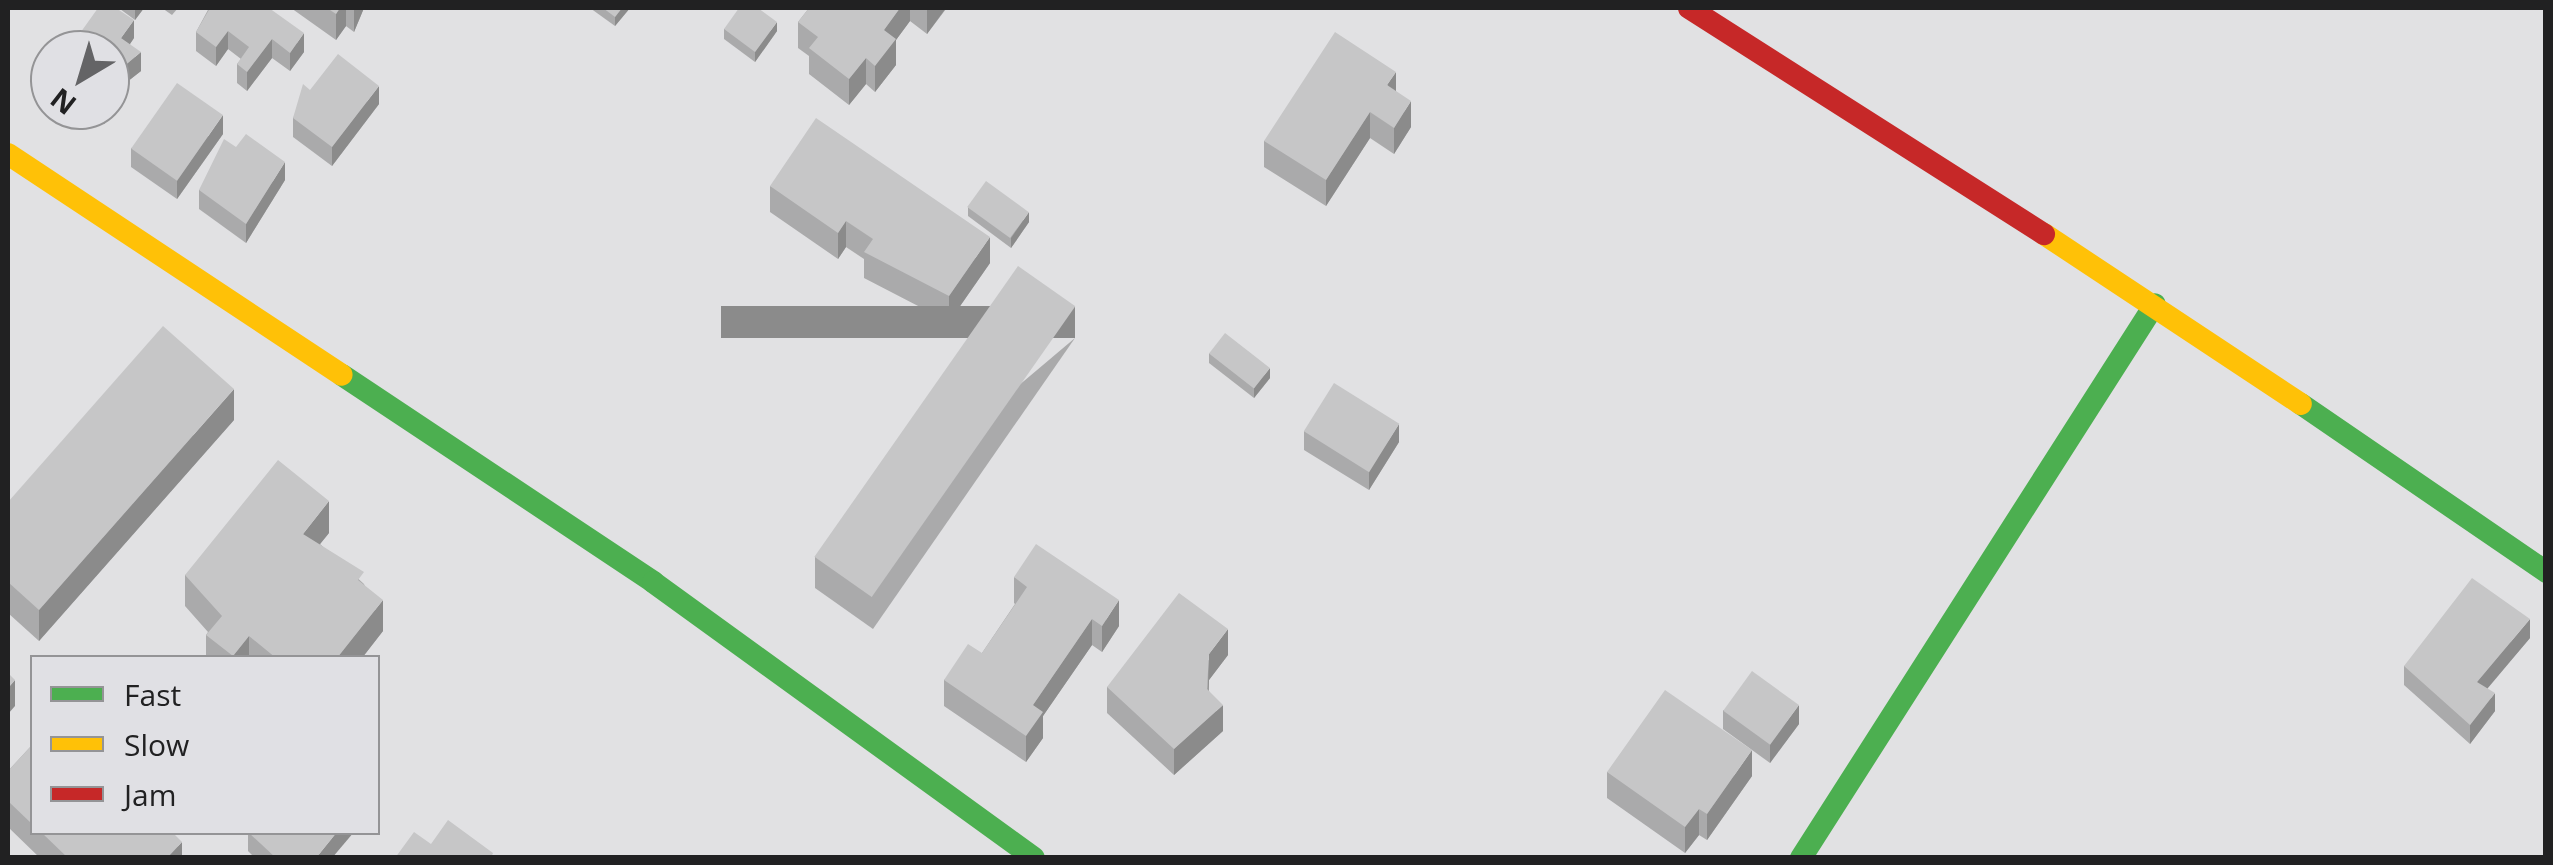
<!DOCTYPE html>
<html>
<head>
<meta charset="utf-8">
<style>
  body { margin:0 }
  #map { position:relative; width:2553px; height:865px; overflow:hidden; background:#e1e1e3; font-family:"Open Sans",sans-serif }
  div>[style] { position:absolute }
  .fast>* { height:22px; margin:-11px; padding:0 11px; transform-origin:11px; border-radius:11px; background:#4caf50 }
  .slow>* { height:22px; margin:-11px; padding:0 11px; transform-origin:11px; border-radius:11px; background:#ffc107 }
  .jam>* { height:22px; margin:-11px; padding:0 11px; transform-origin:11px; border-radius:11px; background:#c62828 }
  .wall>* { inset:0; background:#aaaaab }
  .shaded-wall>* { inset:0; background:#8b8b8b; transform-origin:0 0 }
  .building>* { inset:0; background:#c6c6c7; transform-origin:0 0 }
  span { translate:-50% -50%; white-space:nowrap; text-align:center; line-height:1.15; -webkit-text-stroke:8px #e0e0e4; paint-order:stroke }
  .frame { position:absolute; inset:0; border:10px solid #212122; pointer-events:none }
  .legend { position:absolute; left:30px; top:655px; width:350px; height:180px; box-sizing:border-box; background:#e0e0e4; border:2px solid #949496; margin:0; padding:12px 18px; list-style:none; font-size:30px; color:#212122 }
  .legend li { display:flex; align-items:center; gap:20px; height:50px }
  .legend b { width:50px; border:2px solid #949496 }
  .north { position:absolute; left:30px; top:30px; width:100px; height:100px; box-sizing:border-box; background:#e0e0e4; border:2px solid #949496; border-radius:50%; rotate:218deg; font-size:28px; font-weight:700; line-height:40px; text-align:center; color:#212122 }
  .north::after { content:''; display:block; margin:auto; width:35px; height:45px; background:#646466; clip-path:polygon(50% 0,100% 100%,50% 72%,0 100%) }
</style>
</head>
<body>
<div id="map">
  <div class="fast">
    <i style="left:342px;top:375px;width:374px;rotate:33.6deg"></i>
    <i style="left:653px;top:582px;width:470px;rotate:35.9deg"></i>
    <i style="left:2301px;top:404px;width:297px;rotate:34.4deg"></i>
    <i style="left:1801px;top:858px;width:657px;rotate:-57.42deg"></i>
  </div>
  <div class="slow">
    <i style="left:8px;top:154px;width:400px;rotate:33.5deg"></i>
    <i style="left:2044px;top:234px;width:308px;rotate:33.5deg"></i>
  </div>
  <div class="jam">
    <i style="left:1689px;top:8px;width:421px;rotate:32.5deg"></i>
  </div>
  <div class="wall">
    <i style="clip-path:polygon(120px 8px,144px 8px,135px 20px,120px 9px)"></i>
    <i style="clip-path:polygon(162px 8px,178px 8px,172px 15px)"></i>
    <i style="clip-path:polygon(209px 8px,269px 8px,304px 52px,290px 71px,272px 58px,247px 91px,237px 83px,237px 64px,241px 59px,228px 49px,216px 66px,196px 51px,196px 32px)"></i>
    <i style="clip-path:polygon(291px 8px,364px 8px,354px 32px,346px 26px,336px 40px)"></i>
    <i style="clip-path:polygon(590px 8px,630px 8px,615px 26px)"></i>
    <i style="clip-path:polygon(809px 8px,946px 8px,946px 9px,927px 34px,910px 21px,896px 40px,896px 65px,875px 92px,866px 84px,849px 105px,809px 74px,809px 56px,798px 48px,798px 22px)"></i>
    <i style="clip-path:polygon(724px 29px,777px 31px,755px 62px,724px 39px)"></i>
    <i style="clip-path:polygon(134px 38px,130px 44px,141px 71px,118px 89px,118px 104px,104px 124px,84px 110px,110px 110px,110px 50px)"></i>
    <i style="clip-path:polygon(50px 75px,50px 110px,80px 110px,68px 128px,40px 108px,40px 89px)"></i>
    <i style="clip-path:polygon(310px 90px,379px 104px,332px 166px,293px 137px,293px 118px)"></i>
    <i style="clip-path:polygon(1396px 91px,1411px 127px,1394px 154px,1370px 138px,1326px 206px,1264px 167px,1264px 141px)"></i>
    <i style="clip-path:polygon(223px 134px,177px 199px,131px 167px,131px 148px)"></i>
    <i style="clip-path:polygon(285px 180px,246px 243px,199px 209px,199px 190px)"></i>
    <i style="clip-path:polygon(770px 186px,990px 263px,949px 322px,864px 278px,864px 259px,846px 247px,838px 259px,770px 212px)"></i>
    <i style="clip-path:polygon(968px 207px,1029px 222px,1011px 248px,968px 216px)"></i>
    <i style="clip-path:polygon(1075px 338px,873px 629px,815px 588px,815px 557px)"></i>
    <i style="clip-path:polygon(1209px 353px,1270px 378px,1254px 398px,1209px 363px)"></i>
    <i style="clip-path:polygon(234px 420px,39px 641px,8px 613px,8px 502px)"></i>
    <i style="clip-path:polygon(1304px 431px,1399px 442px,1369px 490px,1304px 450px)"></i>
    <i style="clip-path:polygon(329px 533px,320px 544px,364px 584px,383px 631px,362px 658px,206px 658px,206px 635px,208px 632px,185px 606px,185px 575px)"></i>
    <i style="clip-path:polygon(1014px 577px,1119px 626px,1102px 652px,1092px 645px,1043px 716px,1043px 738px,1026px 762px,944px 706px,944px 680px,982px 653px,1015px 604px,1014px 603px)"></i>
    <i style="clip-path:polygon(2530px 638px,2487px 688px,2495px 711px,2470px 744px,2404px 685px,2404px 666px)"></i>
    <i style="clip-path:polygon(1228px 655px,1209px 680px,1209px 691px,1223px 731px,1174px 775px,1107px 713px,1107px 687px)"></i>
    <i style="clip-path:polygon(1723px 710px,1799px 724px,1770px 763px,1723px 729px)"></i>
    <i style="clip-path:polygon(32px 745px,32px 832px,172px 832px,182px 858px,40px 858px,8px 827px,8px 771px)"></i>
    <i style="clip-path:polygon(1607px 772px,1752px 776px,1707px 840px,1699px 835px,1685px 853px,1607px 798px)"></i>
    <i style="clip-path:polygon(248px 832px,332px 858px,255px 858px,248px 851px)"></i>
  </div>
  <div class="shaded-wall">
    <i style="clip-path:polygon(135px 8px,144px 8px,135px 20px)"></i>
    <i style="clip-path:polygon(340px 8px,346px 8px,346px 26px,336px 40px,336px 14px)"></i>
    <i style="clip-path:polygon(354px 8px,364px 8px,354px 32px)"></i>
    <i style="clip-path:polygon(622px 8px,630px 8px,615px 26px,615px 17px)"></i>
    <i style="clip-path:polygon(900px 8px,910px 8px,910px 21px,896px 40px,896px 65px,875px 92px,875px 66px,884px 30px)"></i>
    <i style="clip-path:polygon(927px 8px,946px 8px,927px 34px)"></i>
    <i style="clip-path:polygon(134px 20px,134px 38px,121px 57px,121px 38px)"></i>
    <i style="clip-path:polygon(777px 22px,777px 31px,755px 62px,755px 52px)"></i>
    <i style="clip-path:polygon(228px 31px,228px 49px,216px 66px,216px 47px)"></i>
    <i style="clip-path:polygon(304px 33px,304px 52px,290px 71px,290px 53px)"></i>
    <i style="clip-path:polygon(272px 39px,272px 58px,247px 91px,247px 72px)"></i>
    <i style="clip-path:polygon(141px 52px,141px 71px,118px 89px,118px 104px,104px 124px,104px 110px,110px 110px,110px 78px)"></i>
    <i style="clip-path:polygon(866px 58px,866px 84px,849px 105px,849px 79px)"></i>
    <i style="clip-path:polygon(1396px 72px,1396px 98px,1387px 85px)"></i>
    <i style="clip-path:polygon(379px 86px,379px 104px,332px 166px,332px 147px)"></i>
    <i style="clip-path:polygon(1411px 101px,1411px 127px,1394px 154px,1394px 128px)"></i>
    <i style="clip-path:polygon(68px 110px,80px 110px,68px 128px)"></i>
    <i style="clip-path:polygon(1370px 112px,1370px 138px,1326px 206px,1326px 180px)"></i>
    <i style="clip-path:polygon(223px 115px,223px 134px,177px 199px,177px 181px)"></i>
    <i style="clip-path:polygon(285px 162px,285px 180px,246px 243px,246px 224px)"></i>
    <i style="clip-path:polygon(1029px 212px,1029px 222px,1011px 248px,1011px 238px)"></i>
    <i style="clip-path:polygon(846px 221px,846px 247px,838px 259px,838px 233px)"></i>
    <i style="clip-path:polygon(990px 237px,990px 263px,949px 322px,949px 296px)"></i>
    <i style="left:1075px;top:306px;width:32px;height:354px;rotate:90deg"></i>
    <i style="clip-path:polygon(1270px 368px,1270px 378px,1254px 398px,1254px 388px)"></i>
    <i style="clip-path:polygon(234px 389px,234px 420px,39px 641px,39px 610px)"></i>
    <i style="clip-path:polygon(1399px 424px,1399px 442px,1369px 490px,1369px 471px)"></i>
    <i style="clip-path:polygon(329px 501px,329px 533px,303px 565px,303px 534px)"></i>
    <i style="clip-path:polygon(383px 600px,383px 631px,362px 658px,337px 658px)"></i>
    <i style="clip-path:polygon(1119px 600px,1119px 626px,1102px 652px,1102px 626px)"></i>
    <i style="clip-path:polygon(1092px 619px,1092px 645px,1043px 716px,1043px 738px,1026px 762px,1026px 736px,1033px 705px)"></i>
    <i style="clip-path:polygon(2530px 619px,2530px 638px,2477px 701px,2477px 682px)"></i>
    <i style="clip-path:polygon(1228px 629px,1228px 655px,1209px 680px,1207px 715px,1209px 654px)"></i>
    <i style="clip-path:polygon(249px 636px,249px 658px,233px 658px,233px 656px)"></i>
    <i style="clip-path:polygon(15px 680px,15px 706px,8px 714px,8px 688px)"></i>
    <i style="clip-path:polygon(2495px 693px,2495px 711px,2470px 744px,2470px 725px)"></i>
    <i style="clip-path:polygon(1223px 705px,1223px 731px,1174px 775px,1174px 749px)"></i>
    <i style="clip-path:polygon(1799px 705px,1799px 724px,1770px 763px,1770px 744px)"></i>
    <i style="clip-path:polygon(1752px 750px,1752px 776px,1707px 840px,1707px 814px)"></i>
    <i style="clip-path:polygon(1699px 809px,1699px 835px,1685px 853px,1685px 827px)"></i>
    <i style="clip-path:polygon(337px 832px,354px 832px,332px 858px,316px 858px)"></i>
    <i style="clip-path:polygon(182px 842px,182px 858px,167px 858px)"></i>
  </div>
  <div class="building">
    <i style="clip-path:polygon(98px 8px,116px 8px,134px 20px,121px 38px,141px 52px,110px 78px,110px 50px,68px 50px)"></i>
    <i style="clip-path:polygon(210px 8px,269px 8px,304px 33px,290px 53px,272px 39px,247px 72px,237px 64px,249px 47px,228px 31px,216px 47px,196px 32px)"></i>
    <i style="clip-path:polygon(327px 8px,340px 8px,336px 14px)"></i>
    <i style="clip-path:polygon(603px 8px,622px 8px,615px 17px)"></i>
    <i style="clip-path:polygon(739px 8px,758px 8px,777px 22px,755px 52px,724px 29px)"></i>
    <i style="clip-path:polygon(809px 8px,900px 8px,884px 30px,896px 39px,875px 66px,866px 58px,849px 79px,809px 48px,818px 37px,798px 22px)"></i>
    <i style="clip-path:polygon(1335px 32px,1396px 72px,1387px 85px,1411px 101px,1394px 128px,1370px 112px,1326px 180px,1264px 141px)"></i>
    <i style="clip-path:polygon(338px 54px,379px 86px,332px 147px,293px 118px,303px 84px,310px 90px)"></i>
    <i style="clip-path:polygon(50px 75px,50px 96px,40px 89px)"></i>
    <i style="clip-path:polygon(110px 80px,118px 86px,110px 98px)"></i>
    <i style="left:177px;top:83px;width:56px;height:80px;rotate:35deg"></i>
    <i style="clip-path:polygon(816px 118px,990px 237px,949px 296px,864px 252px,873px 239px,846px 221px,838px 233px,770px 186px)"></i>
    <i style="clip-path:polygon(246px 134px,285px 162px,246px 224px,199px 190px,224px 139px,236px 147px)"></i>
    <i style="left:986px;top:181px;width:53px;height:32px;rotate:36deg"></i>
    <i style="left:1018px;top:266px;width:70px;height:355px;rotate:35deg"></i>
    <i style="clip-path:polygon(163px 326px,234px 389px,39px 610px,8px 582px,8px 502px)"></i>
    <i style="left:1225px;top:333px;width:57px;height:26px;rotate:38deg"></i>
    <i style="left:1334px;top:383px;width:77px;height:57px;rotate:32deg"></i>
    <i style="clip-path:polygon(278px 460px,329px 501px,303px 534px,364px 572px,358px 580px,383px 600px,337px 658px,276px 658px,249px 636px,233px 656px,206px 635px,222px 616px,185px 575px)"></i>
    <i style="clip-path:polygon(1036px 544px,1119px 600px,1102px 626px,1092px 619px,1033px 705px,1043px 712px,1026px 736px,944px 680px,968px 644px,982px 653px,1027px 587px,1014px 577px)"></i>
    <i style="clip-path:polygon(2472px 578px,2530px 619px,2477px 682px,2495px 693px,2470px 725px,2404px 666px)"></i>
    <i style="clip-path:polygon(1179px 593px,1228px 629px,1209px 654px,1207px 689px,1223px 705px,1174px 749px,1107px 687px)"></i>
    <i style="left:1752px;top:671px;width:58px;height:49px;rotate:36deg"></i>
    <i style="clip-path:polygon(8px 673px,15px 680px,8px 688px)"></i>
    <i style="clip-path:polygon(1665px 690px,1752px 750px,1707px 814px,1699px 809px,1685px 827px,1607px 772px)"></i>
    <i style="clip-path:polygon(32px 745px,32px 824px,8px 801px,8px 771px)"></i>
    <i style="clip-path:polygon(448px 820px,493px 853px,491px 858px,395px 858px,414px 832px,431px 844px)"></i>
    <i style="clip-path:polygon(41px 832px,172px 832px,182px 842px,167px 858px,68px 858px)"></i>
    <i style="clip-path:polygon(248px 832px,337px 832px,316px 858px,276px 858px)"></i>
  </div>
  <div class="frame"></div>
  <ul class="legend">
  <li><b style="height:12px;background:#4caf50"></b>Fast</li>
  <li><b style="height:12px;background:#ffc107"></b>Slow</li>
  <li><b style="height:12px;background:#c62828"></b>Jam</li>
  </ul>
  <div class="north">N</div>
</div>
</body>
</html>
